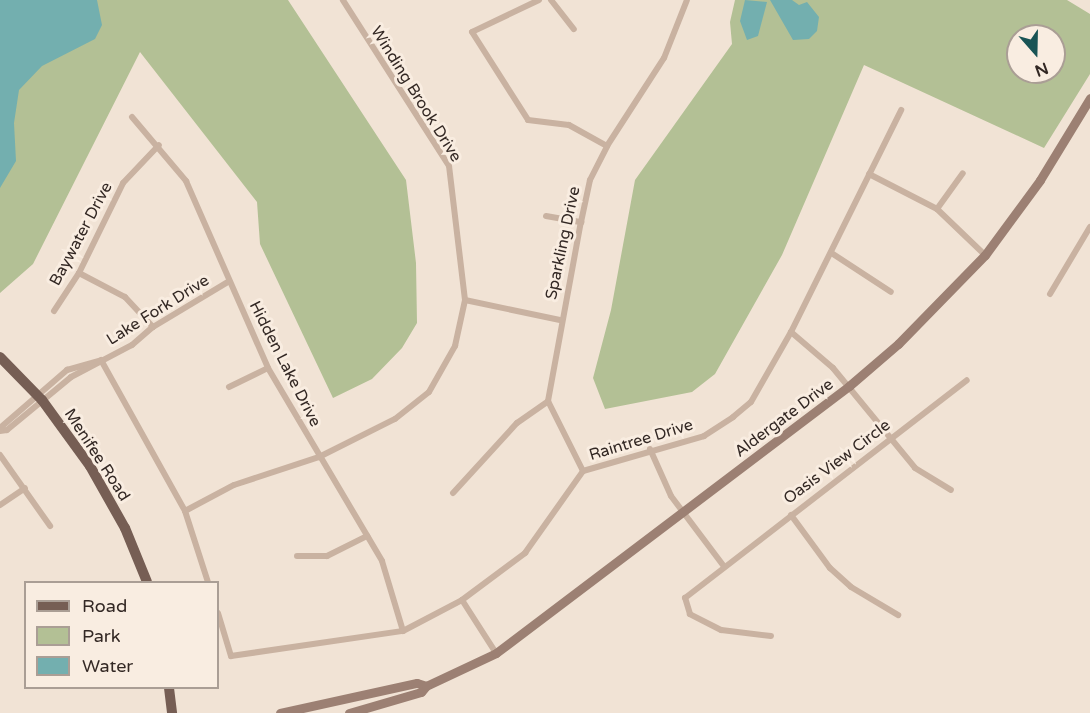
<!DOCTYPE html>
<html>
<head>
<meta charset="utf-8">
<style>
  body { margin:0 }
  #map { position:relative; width:1090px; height:713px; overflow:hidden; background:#f1e3d5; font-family:"Varela Round",sans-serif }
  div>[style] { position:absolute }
  .green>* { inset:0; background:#b3c095 }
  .water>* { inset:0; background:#73afaf }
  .street>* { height:6px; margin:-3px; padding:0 3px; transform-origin:3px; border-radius:3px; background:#c9b2a1 }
  .secondary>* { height:9px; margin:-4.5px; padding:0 4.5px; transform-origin:4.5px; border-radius:4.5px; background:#9c8073 }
  .primary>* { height:10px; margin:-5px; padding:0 5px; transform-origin:5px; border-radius:5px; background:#765e54 }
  span { translate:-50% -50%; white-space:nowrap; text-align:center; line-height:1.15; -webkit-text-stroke:6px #f9ede1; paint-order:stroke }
  .street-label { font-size:16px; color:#332824 }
  .legend { position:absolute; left:24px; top:581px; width:195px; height:108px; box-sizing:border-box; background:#f9ede1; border:2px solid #aa9e95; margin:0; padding:8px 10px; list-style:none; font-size:18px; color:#332824 }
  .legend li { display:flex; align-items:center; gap:12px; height:30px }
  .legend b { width:30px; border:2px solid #aa9e95 }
  .north { position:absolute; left:1006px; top:24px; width:60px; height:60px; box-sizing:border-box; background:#f9ede1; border:2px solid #aa9e95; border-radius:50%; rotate:160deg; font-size:16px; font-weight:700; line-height:24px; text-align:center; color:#332824 }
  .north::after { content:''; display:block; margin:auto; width:21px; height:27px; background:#195455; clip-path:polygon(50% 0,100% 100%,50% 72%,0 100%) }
</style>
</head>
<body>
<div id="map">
  <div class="green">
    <i style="clip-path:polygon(0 0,288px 0,406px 180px,416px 263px,417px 323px,402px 348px,372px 379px,333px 398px,260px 244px,257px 202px,140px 52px,33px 264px,0 293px)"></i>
    <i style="clip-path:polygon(evenodd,735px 0,1067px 0,1090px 14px,1090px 74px,1044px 148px,864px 65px,782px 255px,715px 374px,692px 392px,605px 409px,593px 378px,611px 310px,635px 180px,732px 44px,730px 22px,735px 0,1018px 36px,1054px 36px,1054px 72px,1018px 72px,1018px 36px)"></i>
  </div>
  <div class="water">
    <i style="clip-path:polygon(0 0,97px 0,102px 25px,95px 39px,42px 66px,19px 90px,14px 123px,16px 161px,0 188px)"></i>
    <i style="clip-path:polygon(745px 0,767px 2px,758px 36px,747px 40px,740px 21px)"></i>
    <i style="clip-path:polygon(770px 0,792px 0,799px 5px,807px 2px,819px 17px,817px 31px,809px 39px,793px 40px)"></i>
  </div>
  <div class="street">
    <i style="left:539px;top:0;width:74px;rotate:154.5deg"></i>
    <i style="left:472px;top:32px;width:104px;rotate:57.5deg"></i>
    <i style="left:528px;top:120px;width:41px;rotate:7deg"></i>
    <i style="left:569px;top:125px;width:43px;rotate:28.9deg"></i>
    <i style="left:551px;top:0;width:37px;rotate:52deg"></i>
    <i style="left:132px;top:117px;width:84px;rotate:49.8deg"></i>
    <i style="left:186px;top:181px;width:204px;rotate:66.3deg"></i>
    <i style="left:268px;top:368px;width:224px;rotate:59.4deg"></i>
    <i style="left:382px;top:561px;width:73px;rotate:73.3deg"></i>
    <i style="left:869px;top:174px;width:76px;rotate:27.2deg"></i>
    <i style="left:937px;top:209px;width:66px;rotate:43.8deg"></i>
    <i style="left:937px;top:209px;width:44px;rotate:-54.2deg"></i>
    <i style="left:546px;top:216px;width:36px;rotate:10deg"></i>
    <i style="left:833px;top:254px;width:69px;rotate:33.2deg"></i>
    <i style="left:79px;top:273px;width:52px;rotate:27.6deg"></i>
    <i style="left:125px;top:297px;width:41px;rotate:47deg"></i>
    <i style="left:1050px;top:294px;width:78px;rotate:-59.2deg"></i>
    <i style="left:465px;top:300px;width:97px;rotate:11.9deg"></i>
    <i style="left:54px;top:311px;width:45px;rotate:-56.7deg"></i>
    <i style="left:79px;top:273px;width:100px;rotate:-63.9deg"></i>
    <i style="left:123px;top:183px;width:52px;rotate:-46.5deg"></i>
    <i style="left:791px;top:332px;width:55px;rotate:40.6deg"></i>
    <i style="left:833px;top:368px;width:129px;rotate:50.6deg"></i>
    <i style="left:915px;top:468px;width:42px;rotate:31.4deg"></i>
    <i style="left:101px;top:360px;width:173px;rotate:60.9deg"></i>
    <i style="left:185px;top:511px;width:75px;rotate:72.1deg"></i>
    <i style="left:229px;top:387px;width:43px;rotate:-26deg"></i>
    <i style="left:0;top:428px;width:89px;rotate:-40.9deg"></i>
    <i style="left:67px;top:370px;width:35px;rotate:-16deg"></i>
    <i style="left:0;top:431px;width:7px;rotate:-8deg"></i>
    <i style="left:7px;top:430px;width:83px;rotate:-39.6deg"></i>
    <i style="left:71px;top:377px;width:69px;rotate:-27.7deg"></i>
    <i style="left:132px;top:345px;width:28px;rotate:-41deg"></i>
    <i style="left:153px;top:327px;width:87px;rotate:-31deg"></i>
    <i style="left:650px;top:449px;width:51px;rotate:65.9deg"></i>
    <i style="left:671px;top:496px;width:86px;rotate:53deg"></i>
    <i style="left:0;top:455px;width:87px;rotate:54.8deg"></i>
    <i style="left:583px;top:471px;width:78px;rotate:-116.6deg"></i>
    <i style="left:548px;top:401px;width:182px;rotate:-79.6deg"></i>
    <i style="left:581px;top:222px;width:43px;rotate:-77.9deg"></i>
    <i style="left:590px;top:180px;width:38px;rotate:-63deg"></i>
    <i style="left:607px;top:146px;width:105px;rotate:-57.1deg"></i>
    <i style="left:664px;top:58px;width:62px;rotate:-68.4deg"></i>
    <i style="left:453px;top:493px;width:95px;rotate:-47.6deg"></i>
    <i style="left:517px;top:423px;width:38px;rotate:-35deg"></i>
    <i style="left:0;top:505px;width:30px;rotate:-34deg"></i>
    <i style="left:185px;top:511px;width:55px;rotate:-28deg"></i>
    <i style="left:234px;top:485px;width:89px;rotate:-18.2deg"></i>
    <i style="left:319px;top:457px;width:85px;rotate:-26.6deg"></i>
    <i style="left:395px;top:419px;width:43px;rotate:-38.5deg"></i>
    <i style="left:429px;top:392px;width:53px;rotate:-60.5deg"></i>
    <i style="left:455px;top:346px;width:47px;rotate:-77.7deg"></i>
    <i style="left:465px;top:300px;width:135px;rotate:-96.8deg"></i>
    <i style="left:449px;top:166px;width:197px;rotate:-122.6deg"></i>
    <i style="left:791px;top:515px;width:66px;rotate:53.7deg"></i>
    <i style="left:830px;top:568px;width:28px;rotate:42deg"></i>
    <i style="left:851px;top:587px;width:55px;rotate:30.8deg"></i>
    <i style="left:297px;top:556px;width:30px"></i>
    <i style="left:327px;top:556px;width:45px;rotate:-26.6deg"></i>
    <i style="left:462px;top:600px;width:63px;rotate:57.3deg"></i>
    <i style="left:218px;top:613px;width:45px;rotate:73.2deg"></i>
    <i style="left:231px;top:656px;width:174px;rotate:-8.3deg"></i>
    <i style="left:403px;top:631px;width:67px;rotate:-27.7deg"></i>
    <i style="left:462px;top:600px;width:79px;rotate:-36.7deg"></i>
    <i style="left:525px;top:553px;width:100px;rotate:-54.7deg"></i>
    <i style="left:583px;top:471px;width:126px;rotate:-16.1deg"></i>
    <i style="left:704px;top:436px;width:35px;rotate:-33deg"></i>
    <i style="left:733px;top:417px;width:23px;rotate:-40deg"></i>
    <i style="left:751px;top:402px;width:81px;rotate:-60.3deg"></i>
    <i style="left:791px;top:332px;width:248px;rotate:-63.6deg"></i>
    <i style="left:771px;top:636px;width:50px;rotate:-173.2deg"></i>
    <i style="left:721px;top:630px;width:35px;rotate:-153deg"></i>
    <i style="left:690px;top:614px;width:17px;rotate:-107deg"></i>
    <i style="left:685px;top:598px;width:356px;rotate:-37.7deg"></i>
  </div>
  <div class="secondary">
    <i style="left:280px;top:713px;width:140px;rotate:-12.4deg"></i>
    <i style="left:417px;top:683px;width:9px;rotate:18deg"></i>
    <i style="left:349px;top:713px;width:75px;rotate:-16.3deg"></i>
    <i style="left:421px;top:692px;width:8px;rotate:-50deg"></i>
    <i style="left:426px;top:686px;width:77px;rotate:-25.2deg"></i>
    <i style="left:496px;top:653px;width:443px;rotate:-37.1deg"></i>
    <i style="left:849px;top:386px;width:65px;rotate:-40.6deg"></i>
    <i style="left:898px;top:344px;width:124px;rotate:-45.7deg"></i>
    <i style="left:985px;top:255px;width:93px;rotate:-53.7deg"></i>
    <i style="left:1040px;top:180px;width:96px;rotate:-58.6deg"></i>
  </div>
  <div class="primary">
    <i style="left:0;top:357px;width:60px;rotate:45.7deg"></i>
    <i style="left:42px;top:400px;width:82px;rotate:54deg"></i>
    <i style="left:90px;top:466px;width:71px;rotate:60.6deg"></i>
    <i style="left:125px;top:528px;width:58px;rotate:67.8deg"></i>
    <i style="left:169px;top:688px;width:25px;rotate:83deg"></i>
  </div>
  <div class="street-label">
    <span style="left:416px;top:94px;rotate:58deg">Winding Brook Drive</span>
    <span style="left:81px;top:234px;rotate:-62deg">Baywater Drive</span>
    <span style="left:563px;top:243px;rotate:-78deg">Sparkling Drive</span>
    <span style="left:158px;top:310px;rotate:-32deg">Lake Fork Drive</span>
    <span style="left:285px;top:364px;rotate:63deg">Hidden Lake Drive</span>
    <span style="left:784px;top:418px;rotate:-37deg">Aldergate Drive</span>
    <span style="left:641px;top:440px;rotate:-17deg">Raintree Drive</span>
    <span style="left:97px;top:455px;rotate:57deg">Menifee Road</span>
    <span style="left:837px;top:462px;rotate:-37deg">Oasis View Circle</span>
  </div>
  <ul class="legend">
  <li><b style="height:8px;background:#765e54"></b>Road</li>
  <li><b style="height:16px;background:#b3c095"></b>Park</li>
  <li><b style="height:16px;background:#73afaf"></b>Water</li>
  </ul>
  <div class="north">N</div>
</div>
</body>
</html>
